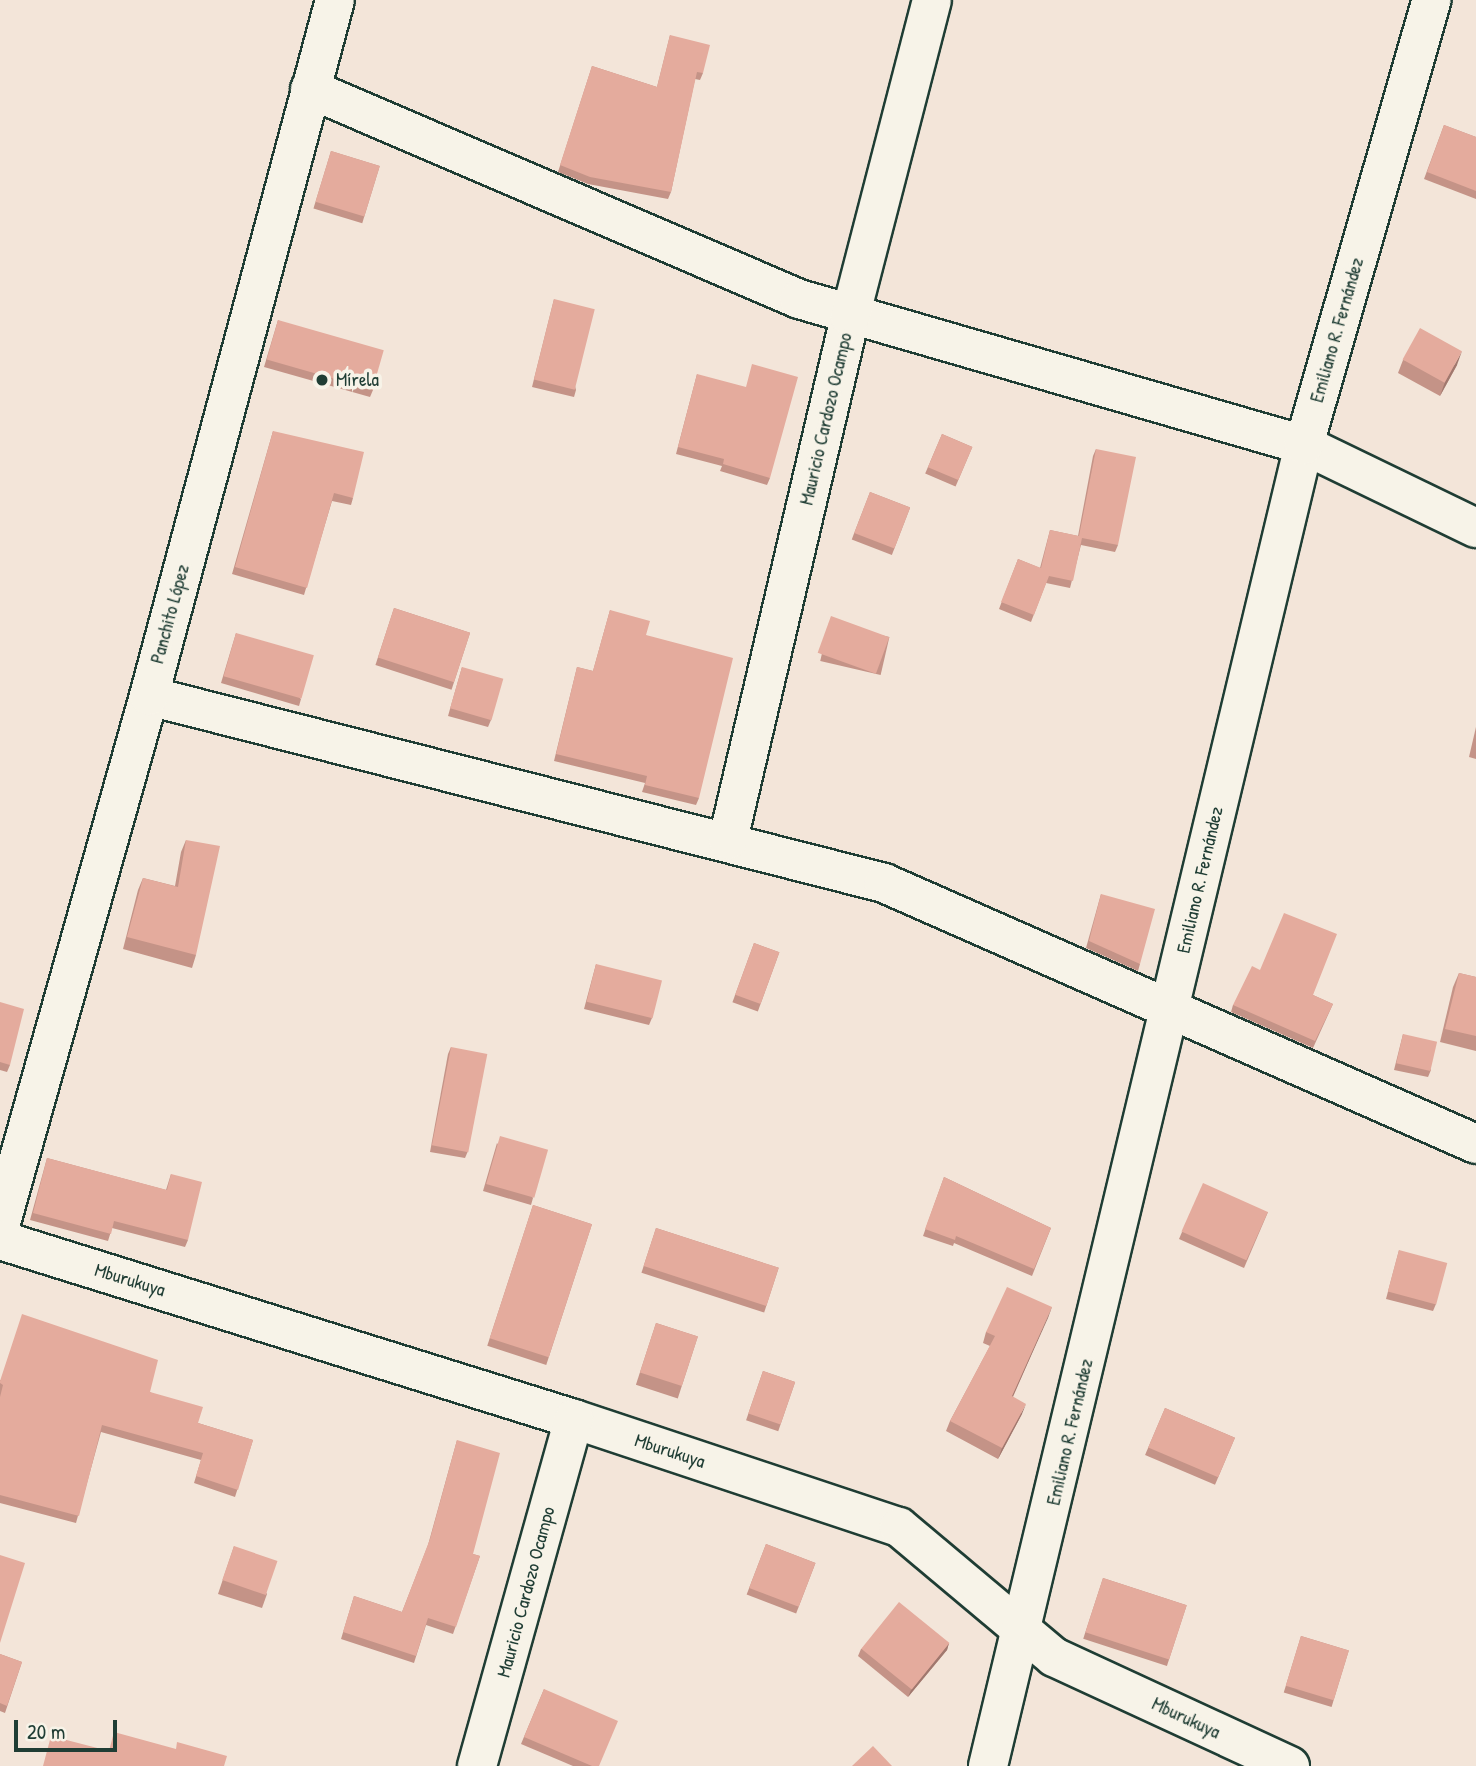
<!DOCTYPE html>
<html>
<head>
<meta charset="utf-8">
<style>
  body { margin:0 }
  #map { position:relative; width:1476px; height:1766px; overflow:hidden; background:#f3e5d9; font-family:"Patrick Hand",sans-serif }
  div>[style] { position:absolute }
  .roads { filter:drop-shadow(2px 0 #1f3d34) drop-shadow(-2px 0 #1f3d34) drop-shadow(0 2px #1f3d34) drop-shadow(0 -2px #1f3d34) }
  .minor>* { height:38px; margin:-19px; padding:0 19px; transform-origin:19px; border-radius:19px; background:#f7f3e8 }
  .wall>* { inset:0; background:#c49387; transform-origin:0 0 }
  .shaded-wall>* { inset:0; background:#a0786e }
  .building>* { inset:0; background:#e4ab9d; transform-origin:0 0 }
  .dots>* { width:19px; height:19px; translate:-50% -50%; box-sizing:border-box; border:4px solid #f7f3e8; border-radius:50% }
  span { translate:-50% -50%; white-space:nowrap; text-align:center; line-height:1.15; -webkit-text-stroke:7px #f7f3e8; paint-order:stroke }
  .street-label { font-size:19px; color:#1f3d34 }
  .poi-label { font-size:19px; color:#1f3d34 }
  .left { translate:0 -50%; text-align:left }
  .scale { position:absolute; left:14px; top:1720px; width:103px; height:32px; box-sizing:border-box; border:4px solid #1f3d34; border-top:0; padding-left:9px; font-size:21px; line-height:24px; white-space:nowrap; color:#1f3d34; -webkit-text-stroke:5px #f7f3e8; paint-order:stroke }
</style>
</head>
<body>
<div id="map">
  <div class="roads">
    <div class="minor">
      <i style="left:310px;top:89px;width:532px;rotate:23.24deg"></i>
      <i style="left:799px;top:299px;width:526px;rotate:16.13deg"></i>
      <i style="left:1304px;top:445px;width:191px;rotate:25.8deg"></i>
      <i style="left:149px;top:696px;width:758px;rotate:14.27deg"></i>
      <i style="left:884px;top:883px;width:647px;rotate:23.79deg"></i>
      <i style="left:728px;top:840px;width:537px;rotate:-76.87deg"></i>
      <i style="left:850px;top:317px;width:327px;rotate:-75.5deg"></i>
      <i style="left:0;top:1226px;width:551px;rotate:-74.3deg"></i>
      <i style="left:149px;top:696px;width:720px;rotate:-75.04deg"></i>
      <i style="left:0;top:1240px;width:601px;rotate:17.32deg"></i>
      <i style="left:574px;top:1419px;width:342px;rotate:18.4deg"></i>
      <i style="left:899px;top:1527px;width:202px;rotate:40deg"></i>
      <i style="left:1054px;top:1657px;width:260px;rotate:24.8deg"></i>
      <i style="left:477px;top:1766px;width:360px;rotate:-74.4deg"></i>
      <i style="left:988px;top:1766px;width:1358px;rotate:-76.55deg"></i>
      <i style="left:1304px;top:445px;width:463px;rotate:-74deg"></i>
    </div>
  </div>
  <div class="wall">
    <i style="clip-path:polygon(670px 35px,703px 73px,700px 80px,695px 79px,671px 192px,668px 199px,588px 184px,558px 172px,592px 66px,657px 87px)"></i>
    <i style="clip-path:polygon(1444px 125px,1476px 137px,1476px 199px,1424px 179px)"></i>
    <i style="left:331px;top:151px;width:51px;height:60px;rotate:17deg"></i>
    <i style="clip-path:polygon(554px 299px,576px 390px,574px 397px,532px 387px)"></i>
    <i style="clip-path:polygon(278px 320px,373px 390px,370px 397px,264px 367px)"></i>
    <i style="clip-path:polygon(1403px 360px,1457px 365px,1440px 396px,1398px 373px)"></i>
    <i style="clip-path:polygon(697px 374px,770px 478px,767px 485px,720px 471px,722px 466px,676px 454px)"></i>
    <i style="clip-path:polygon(273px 431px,353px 498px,351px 505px,332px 501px,304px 595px,232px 574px)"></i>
    <i style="left:942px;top:434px;width:33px;height:43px;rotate:23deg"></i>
    <i style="clip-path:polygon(1096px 449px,1118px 545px,1115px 552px,1081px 545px,1070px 588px,1046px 583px,1031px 622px,999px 609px,1018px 559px,1040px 568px,1050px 530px,1078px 536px,1093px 456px)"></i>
    <i style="left:870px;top:492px;width:43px;height:51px;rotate:21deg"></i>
    <i style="left:394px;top:608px;width:80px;height:60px;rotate:18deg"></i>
    <i style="clip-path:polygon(610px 610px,646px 635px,699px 798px,696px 805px,642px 792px,645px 783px,554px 761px,577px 667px,593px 671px)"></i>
    <i style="left:829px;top:623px;width:62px;height:39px;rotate:13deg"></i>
    <i style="clip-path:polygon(236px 633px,301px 699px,299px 706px,221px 683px)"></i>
    <i style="clip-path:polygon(462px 667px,491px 720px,488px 727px,448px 716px)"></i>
    <i style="clip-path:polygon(1476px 727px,1476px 759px,1469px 757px)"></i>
    <i style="clip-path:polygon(186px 840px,196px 955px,192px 968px,123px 949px,138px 890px,143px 878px,175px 886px,181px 852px)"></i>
    <i style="clip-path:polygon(1101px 894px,1140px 964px,1138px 971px,1086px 948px)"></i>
    <i style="left:754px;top:943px;width:27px;height:63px;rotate:20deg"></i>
    <i style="clip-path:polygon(596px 964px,652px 1018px,649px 1025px,584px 1009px)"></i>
    <i style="clip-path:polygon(1459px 973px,1476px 977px,1476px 1051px,1440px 1042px,1453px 987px)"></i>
    <i style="clip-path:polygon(1313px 995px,1333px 1004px,1313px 1048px,1231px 1012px,1233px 1005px)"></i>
    <i style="clip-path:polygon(0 1002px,10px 1065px,7px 1072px,0 1070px)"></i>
    <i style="clip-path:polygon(1403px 1034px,1431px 1070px,1428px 1077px,1394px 1070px)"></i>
    <i style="clip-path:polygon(451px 1047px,468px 1151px,465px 1158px,430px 1152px,448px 1054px)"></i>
    <i style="clip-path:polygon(497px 1143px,533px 1198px,531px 1205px,483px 1191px)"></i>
    <i style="clip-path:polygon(47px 1158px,166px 1190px,171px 1174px,188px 1240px,185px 1247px,112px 1228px,108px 1241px,30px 1220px)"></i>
    <i style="clip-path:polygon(944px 1177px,1051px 1228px,1032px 1276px,954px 1243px,953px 1246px,923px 1236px)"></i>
    <i style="left:533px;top:1205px;width:62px;height:148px;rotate:18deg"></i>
    <i style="clip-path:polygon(1268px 1212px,1244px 1268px,1179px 1239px,1182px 1232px)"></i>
    <i style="left:656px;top:1228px;width:129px;height:47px;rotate:18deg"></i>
    <i style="clip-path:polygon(1399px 1250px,1436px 1304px,1433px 1311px,1386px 1299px)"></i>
    <i style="clip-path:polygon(1052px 1307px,1013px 1397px,1022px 1414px,998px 1459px,946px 1431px,950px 1421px,990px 1346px,983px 1343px,986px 1332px)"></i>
    <i style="left:656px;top:1323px;width:44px;height:65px;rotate:18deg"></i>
    <i style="left:763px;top:1371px;width:34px;height:52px;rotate:19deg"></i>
    <i style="clip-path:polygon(0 1380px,150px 1392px,198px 1423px,253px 1440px,235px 1497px,194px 1483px,201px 1460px,101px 1432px,76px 1523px,0 1503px)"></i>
    <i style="left:1165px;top:1408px;width:76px;height:51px;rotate:23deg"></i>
    <i style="clip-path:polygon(457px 1440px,473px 1554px,480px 1556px,453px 1634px,426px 1625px,414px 1663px,341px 1639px,354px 1596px,402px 1612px,428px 1545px)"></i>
    <i style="left:766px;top:1544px;width:53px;height:54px;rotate:21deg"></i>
    <i style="clip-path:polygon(234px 1546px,267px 1594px,262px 1608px,218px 1594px)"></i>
    <i style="left:1103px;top:1578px;width:88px;height:64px;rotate:18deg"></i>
    <i style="left:1301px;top:1636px;width:50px;height:59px;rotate:17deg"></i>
    <i style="clip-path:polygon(949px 1643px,947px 1650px,908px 1697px,858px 1656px,861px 1649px)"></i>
    <i style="clip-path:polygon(0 1654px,22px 1662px,5px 1713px,0 1711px)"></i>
    <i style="clip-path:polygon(544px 1689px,599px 1766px,573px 1766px,521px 1744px)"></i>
  </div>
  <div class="shaded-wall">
    <i style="clip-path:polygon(1462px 351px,1457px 365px,1440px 396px,1445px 382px)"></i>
    <i style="clip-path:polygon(1052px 1307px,1048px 1318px,1008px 1407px,1012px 1396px)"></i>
    <i style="clip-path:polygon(1026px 1404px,1022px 1414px,998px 1459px,1002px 1448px)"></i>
    <i style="clip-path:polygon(949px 1643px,947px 1650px,908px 1697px,911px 1690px)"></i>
  </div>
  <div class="building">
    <i style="clip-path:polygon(670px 35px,710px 45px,703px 73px,697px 72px,671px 192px,590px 177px,560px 165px,592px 66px,657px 87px)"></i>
    <i style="clip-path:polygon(1444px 125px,1476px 137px,1476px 191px,1427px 172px)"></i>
    <i style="left:331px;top:151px;width:51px;height:53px;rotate:17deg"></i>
    <i style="left:554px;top:299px;width:42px;height:83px;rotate:14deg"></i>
    <i style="left:278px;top:320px;width:110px;height:41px;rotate:16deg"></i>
    <i style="left:1420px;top:328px;width:48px;height:36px;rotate:29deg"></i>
    <i style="clip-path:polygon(752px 364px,798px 377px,770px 478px,723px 464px,724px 459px,678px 447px,697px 374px,746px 387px)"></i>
    <i style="clip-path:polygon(273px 431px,364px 452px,353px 498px,334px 493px,307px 588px,235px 567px)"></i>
    <i style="left:942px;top:434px;width:33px;height:36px;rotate:23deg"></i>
    <i style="clip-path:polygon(1096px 449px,1136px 457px,1118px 545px,1082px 538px,1073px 581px,1049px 576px,1034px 615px,1001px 602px,1018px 559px,1041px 568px,1050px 530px,1079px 536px)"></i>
    <i style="left:870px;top:492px;width:43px;height:44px;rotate:21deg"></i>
    <i style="left:394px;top:608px;width:80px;height:52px;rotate:18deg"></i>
    <i style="clip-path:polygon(610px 610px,650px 621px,646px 635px,733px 658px,699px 798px,645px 785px,647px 776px,556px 754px,577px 667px,593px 671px)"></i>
    <i style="left:831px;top:616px;width:62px;height:39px;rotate:20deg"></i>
    <i style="left:236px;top:633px;width:81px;height:45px;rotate:16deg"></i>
    <i style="left:462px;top:667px;width:43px;height:43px;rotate:16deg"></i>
    <i style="clip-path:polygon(186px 840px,220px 846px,196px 955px,127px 937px,143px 878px,178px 887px)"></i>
    <i style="clip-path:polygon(1101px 894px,1155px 909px,1140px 964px,1089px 941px)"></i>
    <i style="clip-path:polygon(1284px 913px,1337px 934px,1313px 995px,1333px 1004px,1315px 1041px,1233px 1005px,1252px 966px,1260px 970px)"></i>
    <i style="left:754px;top:943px;width:27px;height:55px;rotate:20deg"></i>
    <i style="left:596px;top:964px;width:68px;height:39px;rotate:14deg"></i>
    <i style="clip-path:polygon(1459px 973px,1476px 977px,1476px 1036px,1445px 1029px)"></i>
    <i style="clip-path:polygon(0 1002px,24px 1009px,10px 1065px,0 1062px)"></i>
    <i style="left:1403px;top:1034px;width:35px;height:30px;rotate:13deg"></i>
    <i style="left:451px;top:1047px;width:37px;height:100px;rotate:11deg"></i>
    <i style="left:500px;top:1136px;width:50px;height:50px;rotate:16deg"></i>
    <i style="clip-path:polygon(47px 1158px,167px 1190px,171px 1174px,202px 1182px,188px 1240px,114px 1221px,111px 1234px,33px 1213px)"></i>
    <i style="clip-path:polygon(944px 1177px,1051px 1228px,1034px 1269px,956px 1236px,955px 1240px,925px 1229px)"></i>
    <i style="left:1203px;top:1183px;width:71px;height:53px;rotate:24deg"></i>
    <i style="left:533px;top:1205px;width:62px;height:140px;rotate:18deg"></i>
    <i style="left:656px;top:1228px;width:129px;height:40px;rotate:18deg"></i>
    <i style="left:1399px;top:1250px;width:50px;height:43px;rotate:15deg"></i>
    <i style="clip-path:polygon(1007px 1287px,1052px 1307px,1012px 1396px,1026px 1404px,1002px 1448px,950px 1421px,995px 1336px,986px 1332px)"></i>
    <i style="clip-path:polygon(22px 1314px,158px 1360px,150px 1392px,203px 1407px,198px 1423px,253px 1440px,238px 1490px,196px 1476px,203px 1453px,102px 1425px,79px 1516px,0 1495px,0 1397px,3px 1385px,0 1383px,0 1381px)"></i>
    <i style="left:656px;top:1323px;width:44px;height:52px;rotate:18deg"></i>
    <i style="left:763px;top:1371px;width:34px;height:45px;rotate:19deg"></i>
    <i style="left:1165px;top:1408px;width:76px;height:43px;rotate:23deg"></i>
    <i style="clip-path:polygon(457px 1440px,500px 1453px,473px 1554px,480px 1556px,456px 1627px,428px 1618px,416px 1656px,343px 1632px,354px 1596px,402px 1612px,430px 1539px)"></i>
    <i style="left:766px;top:1544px;width:53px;height:47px;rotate:21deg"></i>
    <i style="left:234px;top:1546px;width:46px;height:36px;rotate:19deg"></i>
    <i style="clip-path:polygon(0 1555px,25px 1563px,0 1643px)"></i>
    <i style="left:1103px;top:1578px;width:88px;height:57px;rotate:18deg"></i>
    <i style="left:899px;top:1602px;width:65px;height:60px;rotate:39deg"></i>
    <i style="left:1301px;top:1636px;width:50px;height:52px;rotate:17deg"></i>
    <i style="clip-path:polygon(0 1654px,22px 1662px,7px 1706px,0 1703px)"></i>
    <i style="clip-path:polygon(544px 1689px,618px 1721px,599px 1766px,592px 1766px,524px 1737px)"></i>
    <i style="clip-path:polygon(114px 1732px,176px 1749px,177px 1742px,227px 1756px,224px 1766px,43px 1766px,51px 1736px,109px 1751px)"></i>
    <i style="clip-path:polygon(873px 1746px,892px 1766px,852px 1766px)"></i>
  </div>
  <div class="dots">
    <i style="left:322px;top:380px;background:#1f3d34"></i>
  </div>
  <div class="street-label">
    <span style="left:1337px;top:330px;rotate:-74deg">Emiliano R. Fernández</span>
    <span style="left:826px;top:419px;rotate:-77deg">Mauricio Cardozo Ocampo</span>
    <span style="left:170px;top:614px;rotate:-75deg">Panchito López</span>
    <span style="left:1200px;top:880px;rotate:-77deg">Emiliano R. Fernández</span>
    <span style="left:130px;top:1280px;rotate:17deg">Mburukuya</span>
    <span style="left:1070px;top:1432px;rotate:-77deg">Emiliano R. Fernández</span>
    <span style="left:670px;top:1451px;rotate:18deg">Mburukuya</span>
    <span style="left:526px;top:1592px;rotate:-75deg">Mauricio Cardozo Ocampo</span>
    <span style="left:1186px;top:1718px;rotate:25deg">Mburukuya</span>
  </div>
  <div class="poi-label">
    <span class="left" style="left:336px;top:380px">Mírela</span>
  </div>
  <div class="scale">20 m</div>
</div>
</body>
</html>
